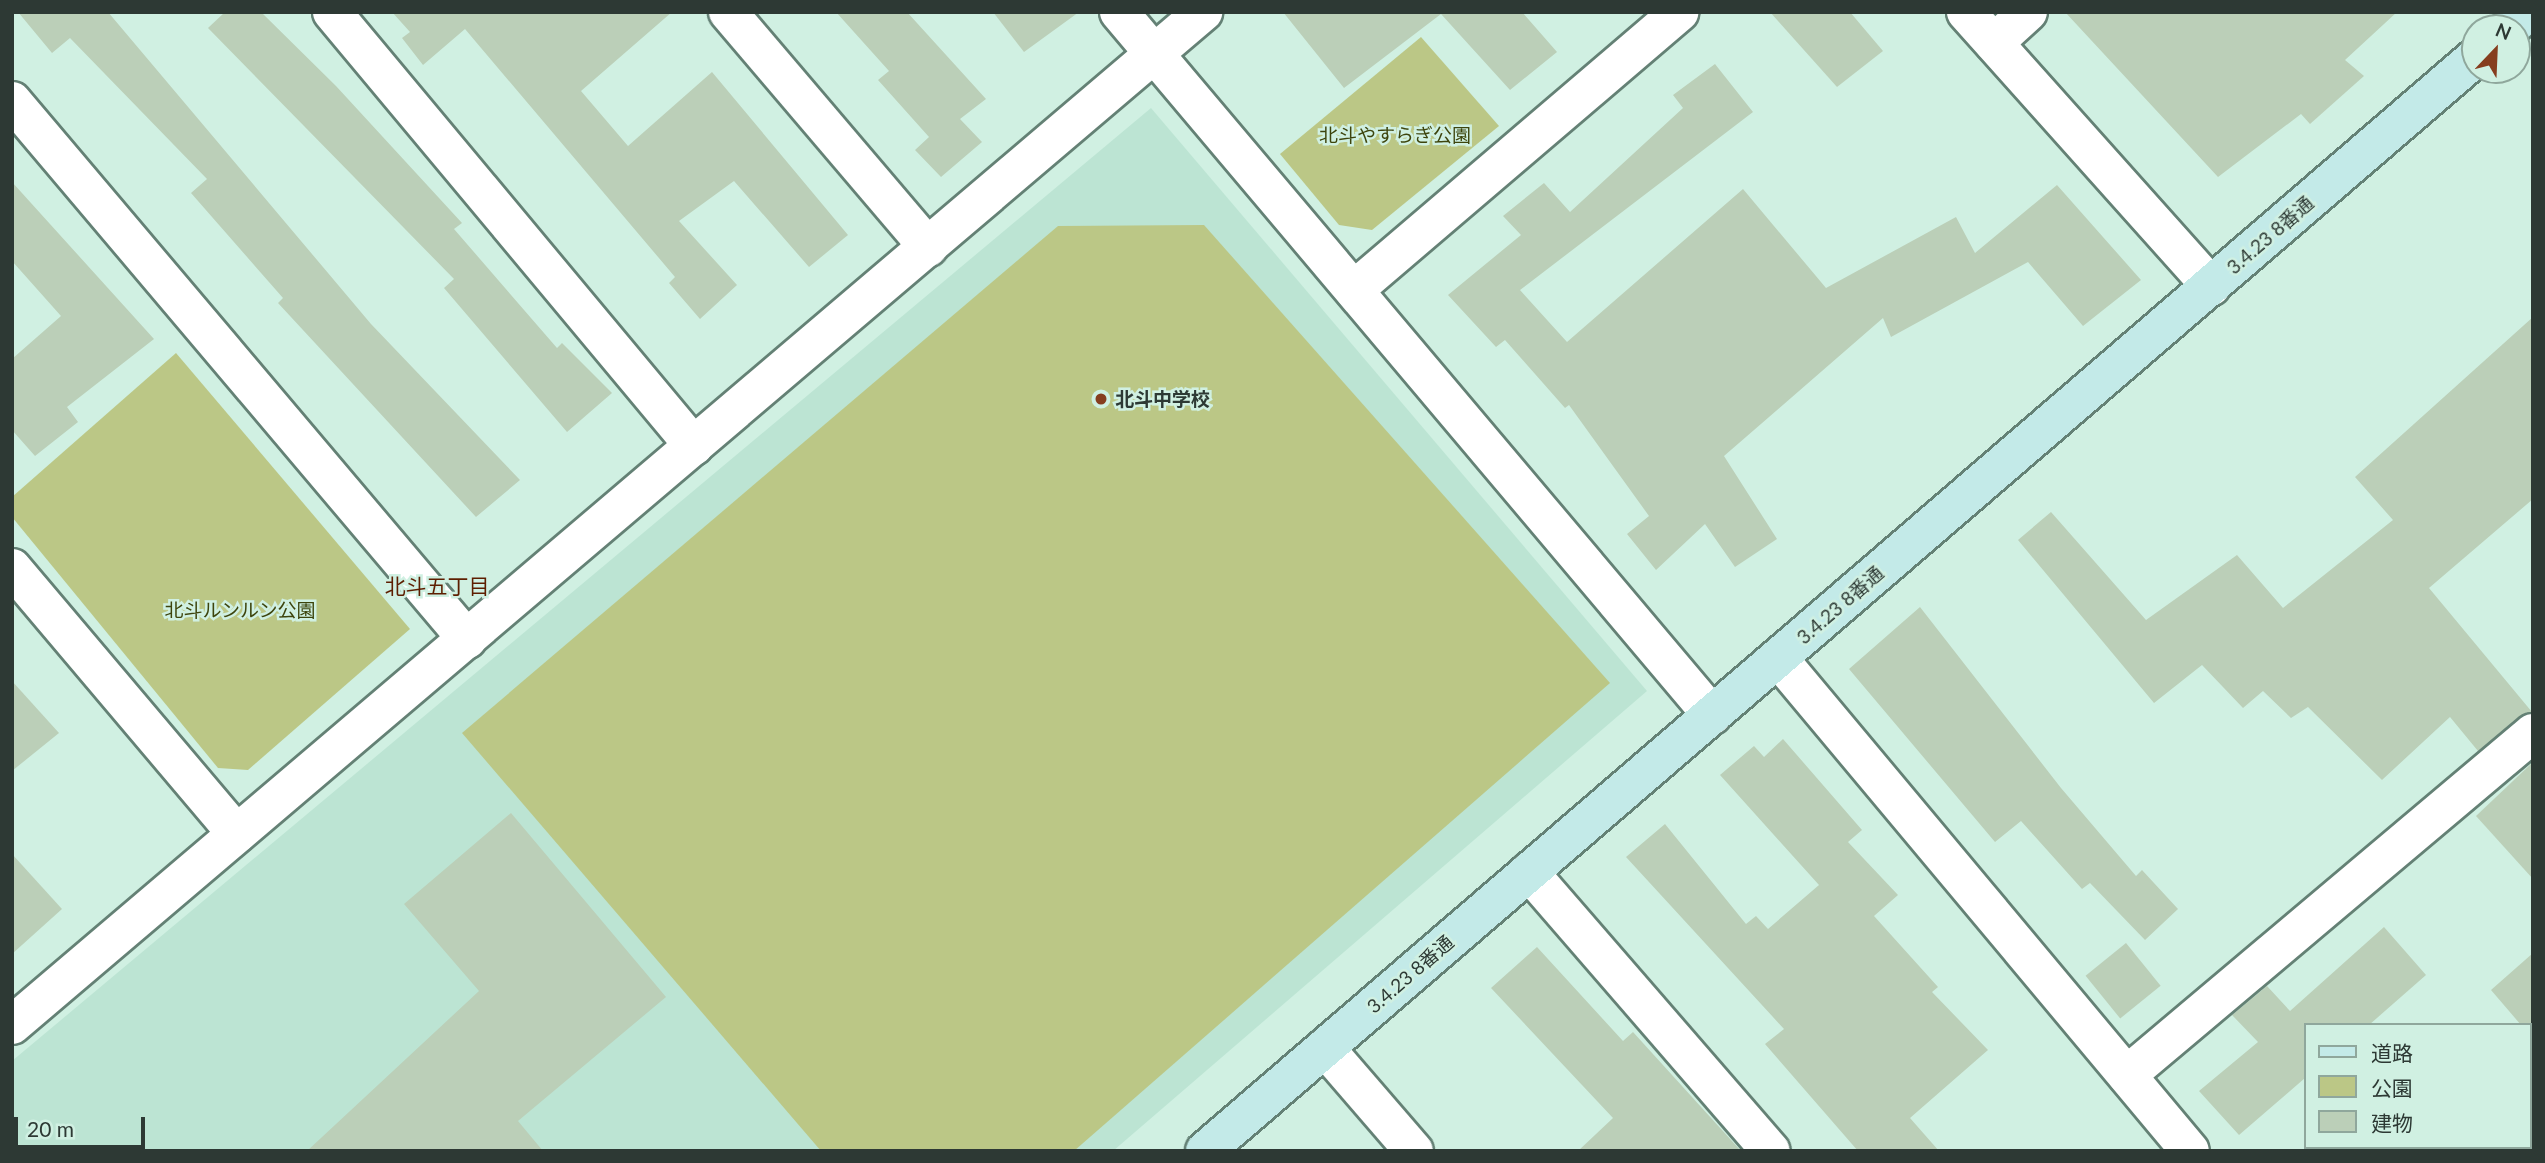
<!DOCTYPE html>
<html>
<head>
<meta charset="utf-8">
<style>
  body { margin:0 }
  #map { position:relative; width:2545px; height:1163px; overflow:hidden; background:#d0f0e2; font-family:Lato,"Noto Sans JP",sans-serif }
  div>[style] { position:absolute }
  .built>* { inset:0; background:#bce4d3 }
  .green>* { inset:0; background:#bbc786 }
  .building>* { inset:0; background:#bbcfb8; transform-origin:0 0 }
  .roads { filter:drop-shadow(2px 0 #648175) drop-shadow(-2px 0 #648175) drop-shadow(0 2px #648175) drop-shadow(0 -2px #648175) }
  .street>* { height:38px; margin:-19px; padding:0 19px; transform-origin:19px; border-radius:19px; background:#fff }
  .secondary>* { height:38px; margin:-19px; padding:0 19px; transform-origin:19px; border-radius:19px; background:#c3eae8 }
  .dots>* { width:19px; height:19px; translate:-50% -50%; box-sizing:border-box; border:4px solid #d0f0e2; border-radius:50% }
  span { translate:-50% -50%; white-space:nowrap; text-align:center; line-height:1.15; -webkit-text-stroke:5px #d0f0e2; paint-order:stroke }
  .park-label { font-size:19px; color:#3d440c }
  .street-label { font-size:19px; color:#2d3934 }
  .poi-label { font-size:19px; color:#2d3934; font-weight:700 }
  .left { translate:0 -50%; text-align:left }
  .neighbourhood-label { font-size:21px; color:#5d1e00 }
  .frame { position:absolute; inset:0; border:14px solid #2d3934; pointer-events:none }
  .legend { position:absolute; left:2304px; top:1023px; width:228px; height:126px; box-sizing:border-box; background:#d0f0e2; border:2px solid #8fa79c; margin:0; padding:9px 12px; list-style:none; font-size:21px; color:#2d3934 }
  .legend li { display:flex; align-items:center; gap:14px; height:35px }
  .legend b { width:35px; border:2px solid #8fa79c }
  .north { position:absolute; left:2461px; top:14px; width:70px; height:70px; box-sizing:border-box; background:#d0f0e2; border:2px solid #8fa79c; border-radius:50%; rotate:23deg; font-size:19px; font-weight:700; line-height:28px; text-align:center; color:#2d3934 }
  .north::after { content:''; display:block; margin:auto; width:24px; height:32px; background:#863e1f; clip-path:polygon(50% 0,100% 100%,50% 72%,0 100%) }
  .scale { position:absolute; left:14px; top:1117px; width:131px; height:32px; box-sizing:border-box; border:4px solid #2d3934; border-top:0; padding-left:9px; font-size:21px; line-height:24px; white-space:nowrap; color:#2d3934; -webkit-text-stroke:5px #d0f0e2; paint-order:stroke }
</style>
</head>
<body>
<div id="map">
  <div class="built">
    <i style="clip-path:polygon(1151px 108px,1647px 691px,1113px 1151px,12px 1151px,12px 1061px)"></i>
  </div>
  <div class="green">
    <i style="clip-path:polygon(1421px 37px,1499px 126px,1372px 230px,1339px 225px,1280px 154px)"></i>
    <i style="clip-path:polygon(1204px 225px,1610px 683px,1074px 1151px,821px 1151px,462px 733px,1058px 226px)"></i>
    <i style="clip-path:polygon(176px 353px,410px 629px,248px 770px,218px 768px,12px 517px,12px 497px)"></i>
  </div>
  <div class="building">
    <i style="clip-path:polygon(18px 12px,108px 12px,371px 324px,520px 480px,476px 517px,278px 303px,283px 298px,191px 193px,207px 179px,70px 38px,52px 53px)"></i>
    <i style="clip-path:polygon(225px 12px,261px 12px,336px 86px,462px 223px,454px 229px,557px 348px,562px 343px,612px 393px,567px 432px,444px 288px,454px 279px,208px 28px)"></i>
    <i style="clip-path:polygon(392px 12px,672px 12px,581px 91px,628px 146px,712px 72px,848px 235px,809px 267px,734px 181px,679px 221px,737px 285px,700px 319px,669px 283px,675px 277px,465px 29px,423px 65px,402px 38px,410px 32px)"></i>
    <i style="clip-path:polygon(836px 12px,907px 12px,986px 99px,960px 119px,982px 142px,941px 177px,915px 150px,929px 137px,878px 80px,889px 71px)"></i>
    <i style="clip-path:polygon(993px 12px,1079px 12px,1024px 52px)"></i>
    <i style="clip-path:polygon(1283px 12px,1522px 12px,1557px 52px,1510px 90px,1441px 14px,1344px 88px)"></i>
    <i style="clip-path:polygon(1770px 12px,1850px 12px,1883px 51px,1837px 87px)"></i>
    <i style="clip-path:polygon(2065px 12px,2397px 12px,2345px 60px,2364px 76px,2310px 124px,2301px 114px,2218px 177px)"></i>
    <i style="clip-path:polygon(1715px 64px,1753px 112px,1520px 290px,1567px 342px,1743px 189px,1826px 288px,1956px 217px,1975px 253px,2057px 185px,2141px 280px,2083px 326px,2028px 262px,1891px 337px,1883px 318px,1724px 456px,1777px 539px,1735px 567px,1705px 524px,1656px 570px,1627px 534px,1649px 516px,1569px 405px,1565px 408px,1505px 340px,1496px 347px,1448px 295px,1521px 235px,1503px 216px,1544px 183px,1570px 212px,1683px 108px,1673px 95px)"></i>
    <i style="clip-path:polygon(12px 182px,154px 339px,67px 407px,78px 422px,35px 456px,12px 430px,12px 359px,61px 316px,12px 261px)"></i>
    <i style="clip-path:polygon(2533px 317px,2533px 499px,2429px 588px,2532px 712px,2478px 751px,2450px 717px,2382px 780px,2308px 707px,2291px 718px,2263px 691px,2243px 708px,2202px 665px,2154px 703px,2018px 540px,2051px 512px,2146px 620px,2237px 555px,2283px 608px,2393px 520px,2355px 477px)"></i>
    <i style="clip-path:polygon(1920px 607px,2061px 788px,2136px 876px,2142px 870px,2178px 909px,2145px 940px,2090px 883px,2082px 889px,2021px 821px,1995px 842px,1849px 669px)"></i>
    <i style="clip-path:polygon(12px 681px,59px 733px,12px 771px)"></i>
    <i style="clip-path:polygon(1783px 739px,1862px 830px,1848px 842px,1898px 895px,1874px 916px,1938px 987px,1932px 992px,1988px 1050px,1910px 1118px,1939px 1151px,1858px 1151px,1765px 1044px,1784px 1029px,1626px 857px,1665px 824px,1746px 924px,1756px 916px,1768px 929px,1819px 885px,1720px 775px,1754px 746px,1764px 757px)"></i>
    <i style="clip-path:polygon(2533px 762px,2533px 879px,2476px 816px)"></i>
    <i style="clip-path:polygon(511px 813px,666px 997px,518px 1121px,543px 1151px,307px 1151px,479px 991px,404px 904px)"></i>
    <i style="clip-path:polygon(12px 854px,62px 909px,12px 954px)"></i>
    <i style="clip-path:polygon(2384px 927px,2426px 975px,2369px 1025px,2305px 1025px,2305px 1078px,2239px 1135px,2199px 1091px,2258px 1042px,2232px 1015px,2267px 986px,2290px 1011px)"></i>
    <i style="left:2126px;top:943px;width:55px;height:52px;rotate:51deg"></i>
    <i style="clip-path:polygon(1537px 947px,1623px 1041px,1633px 1032px,1741px 1151px,1578px 1151px,1613px 1118px,1491px 988px)"></i>
    <i style="clip-path:polygon(2533px 953px,2533px 1038px,2529px 1025px,2521px 1025px,2491px 990px)"></i>
  </div>
  <div class="roads">
    <div class="street">
      <i style="left:332px;top:12px;width:565px;rotate:50.17deg"></i>
      <i style="left:728px;top:12px;width:309px;rotate:49.6deg"></i>
      <i style="left:1119px;top:12px;width:920px;rotate:49.85deg"></i>
      <i style="left:1966px;top:12px;width:368px;rotate:48.2deg"></i>
      <i style="left:1994px;top:43px;width:46px;rotate:-42.4deg"></i>
      <i style="left:12px;top:101px;width:705px;rotate:49.78deg"></i>
      <i style="left:1354px;top:290px;width:428px;rotate:-40.5deg"></i>
      <i style="left:12px;top:568px;width:348px;rotate:49.8deg"></i>
      <i style="left:1778px;top:658px;width:642px;rotate:50.11deg"></i>
      <i style="left:1529px;top:872px;width:369px;rotate:49.1deg"></i>
      <i style="left:12px;top:1025px;width:1564px;rotate:-40.38deg"></i>
      <i style="left:1325px;top:1048px;width:136px;rotate:49.2deg"></i>
      <i style="left:2127px;top:1075px;width:531px;rotate:-40.11deg"></i>
    </div>
    <div class="secondary">
      <i style="left:2510px;top:28px;width:24px;rotate:-42deg"></i>
      <i style="left:1205px;top:1151px;width:1676px;rotate:-40.72deg"></i>
    </div>
  </div>
  <div class="dots">
    <i style="left:1101px;top:399px;background:#863e1f"></i>
  </div>
  <div class="park-label">
    <span style="left:1395px;top:135px">北斗やすらぎ公園</span>
    <span style="left:240px;top:610px">北斗ルンルン公園</span>
  </div>
  <div class="street-label">
    <span style="left:2270px;top:235px;rotate:-41deg">3.4.23 8番通</span>
    <span style="left:1840px;top:605px;rotate:-41deg">3.4.23 8番通</span>
    <span style="left:1410px;top:974px;rotate:-41deg">3.4.23 8番通</span>
  </div>
  <div class="poi-label">
    <span class="left" style="left:1115px;top:399px">北斗中学校</span>
  </div>
  <div class="neighbourhood-label">
    <span style="left:437px;top:586px">北斗五丁目</span>
  </div>
  <div class="frame"></div>
  <ul class="legend">
  <li><b style="height:9px;background:#c3eae8"></b>道路</li>
  <li><b style="height:19px;background:#bbc786"></b>公園</li>
  <li><b style="height:19px;background:#bbcfb8"></b>建物</li>
  </ul>
  <div class="north">N</div>
  <div class="scale">20 m</div>
</div>
</body>
</html>
